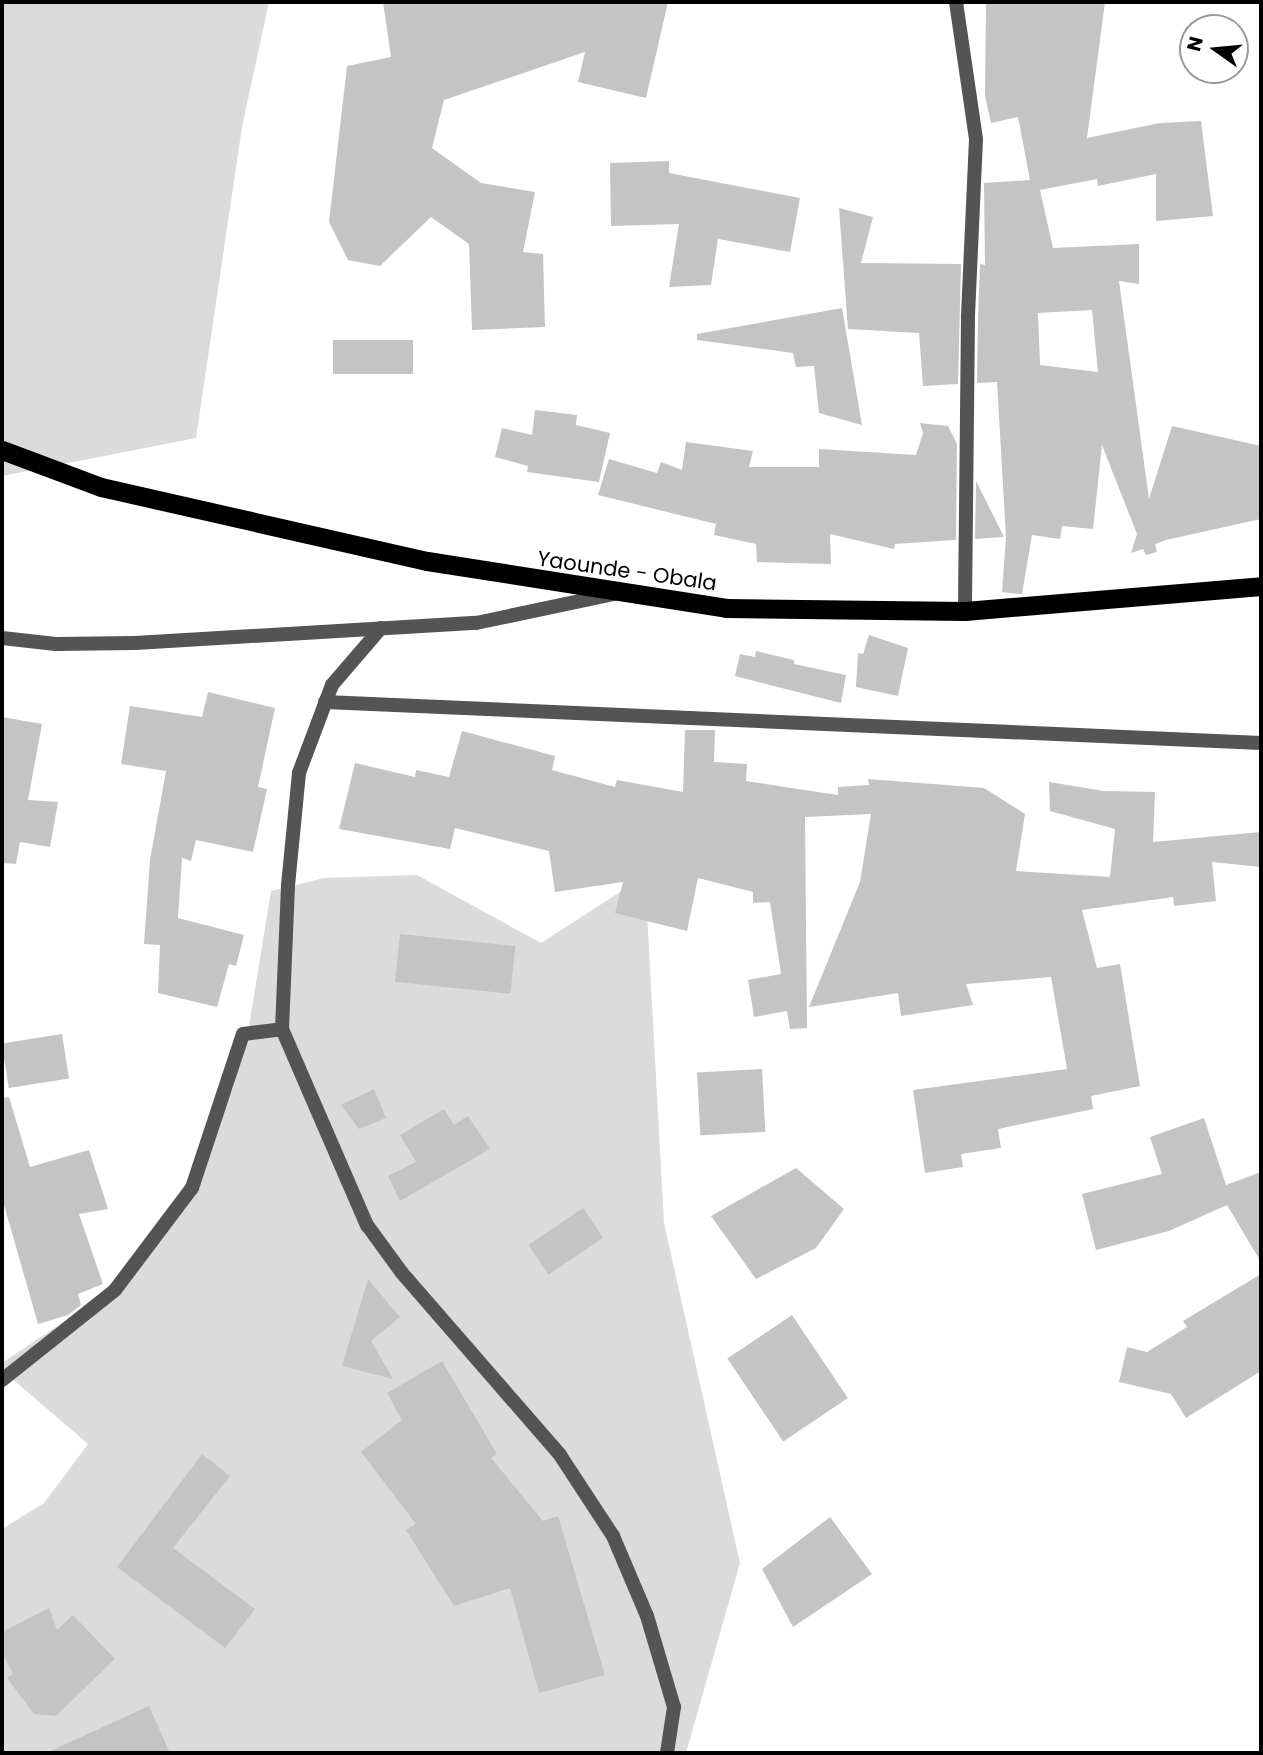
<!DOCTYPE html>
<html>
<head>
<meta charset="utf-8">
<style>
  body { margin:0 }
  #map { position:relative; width:1263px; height:1755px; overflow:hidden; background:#fff; font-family:Poppins,sans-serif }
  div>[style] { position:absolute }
  .green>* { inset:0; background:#dbdbdb }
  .building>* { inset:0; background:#c4c4c4; transform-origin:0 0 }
  .minor>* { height:14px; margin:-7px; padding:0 7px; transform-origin:7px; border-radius:7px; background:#545454 }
  .trunk>* { height:19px; margin:-9.5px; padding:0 9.5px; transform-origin:9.5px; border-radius:9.5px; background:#000 }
  span { translate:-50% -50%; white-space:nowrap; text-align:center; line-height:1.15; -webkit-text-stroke:5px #fff; paint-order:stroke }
  .street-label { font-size:21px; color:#000 }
  .frame { position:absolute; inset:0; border:4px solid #000; pointer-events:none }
  .north { position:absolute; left:1179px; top:14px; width:70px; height:70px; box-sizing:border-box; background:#fff; border:2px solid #999; border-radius:50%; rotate:285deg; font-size:19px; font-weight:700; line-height:28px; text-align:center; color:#000 }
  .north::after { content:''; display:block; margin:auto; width:24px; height:32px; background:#000; clip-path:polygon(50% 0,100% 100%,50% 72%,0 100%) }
</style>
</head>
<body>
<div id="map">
  <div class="green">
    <i style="clip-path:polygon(2px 2px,269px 2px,242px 127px,196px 438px,2px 476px)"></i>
    <i style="clip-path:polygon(417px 875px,541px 943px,645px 876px,664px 1223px,740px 1563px,686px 1753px,2px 1753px,2px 1529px,44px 1503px,88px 1444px,2px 1370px,2px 1363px,105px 1294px,189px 1188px,233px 1088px,248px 1032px,271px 891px,324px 878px)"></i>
  </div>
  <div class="building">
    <i style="clip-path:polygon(383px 2px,668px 2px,646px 98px,578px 82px,585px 52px,444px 100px,432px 148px,481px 183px,535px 192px,523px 252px,543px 254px,545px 327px,472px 330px,469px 244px,431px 217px,380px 266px,348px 260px,329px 222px,347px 66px,391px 57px)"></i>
    <i style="clip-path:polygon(evenodd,986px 2px,1105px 2px,1087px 138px,1160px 123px,1201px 121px,1213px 216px,1156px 221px,1156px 174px,1098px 186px,1097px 179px,1040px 190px,1053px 248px,1139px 244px,1139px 284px,1119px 281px,1149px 499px,1172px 426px,1261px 446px,1261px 519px,1166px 540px,1155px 544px,1157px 552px,1146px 555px,1143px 549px,1131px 553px,1137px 534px,1102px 445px,1093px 529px,1062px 526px,1060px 539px,1032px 535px,1022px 594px,1018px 594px,1002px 592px,1006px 537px,997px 382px,977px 383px,978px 318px,980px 264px,985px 265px,984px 183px,1030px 180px,1018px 117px,991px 123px,985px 96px,986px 2px,1092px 310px,1098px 372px,1040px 365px,1038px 313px,1092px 310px)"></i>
    <i style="clip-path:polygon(669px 161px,669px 173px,800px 198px,790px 252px,718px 239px,711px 285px,669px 287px,679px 224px,611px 226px,610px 163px)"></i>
    <i style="clip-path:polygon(839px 208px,873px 217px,861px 263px,961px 264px,958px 384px,923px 386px,919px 333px,848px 329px)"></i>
    <i style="clip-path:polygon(842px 308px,862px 425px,819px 413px,814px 366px,796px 367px,793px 353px,697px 340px,697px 334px)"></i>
    <i style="left:333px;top:340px;width:80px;height:34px"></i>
    <i style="clip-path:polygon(535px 410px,577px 415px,576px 425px,610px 433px,599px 482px,527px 472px,528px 466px,495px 457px,502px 428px,532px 435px)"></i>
    <i style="clip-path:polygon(920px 423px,948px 426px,957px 444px,956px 540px,895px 544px,894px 549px,830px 534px,831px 564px,757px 562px,756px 544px,714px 535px,716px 524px,598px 495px,609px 459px,657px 473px,661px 462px,682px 470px,686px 442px,753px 451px,749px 467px,819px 467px,819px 449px,916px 455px,923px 433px)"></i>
    <i style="clip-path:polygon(976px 481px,1004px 537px,975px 539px)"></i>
    <i style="clip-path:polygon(869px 635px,908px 648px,898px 696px,856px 687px,858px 653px,863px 654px)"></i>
    <i style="clip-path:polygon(756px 651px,794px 660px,794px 664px,846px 675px,841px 703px,735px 676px,740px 654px,755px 657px)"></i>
    <i style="clip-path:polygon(208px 692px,275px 708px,258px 787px,267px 789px,253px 852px,196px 840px,191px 861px,182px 858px,178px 918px,244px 935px,236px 966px,229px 964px,217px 1007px,158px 993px,160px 945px,144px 944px,150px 860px,166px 771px,121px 764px,130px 706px,202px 717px)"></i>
    <i style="clip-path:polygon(2px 717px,42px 724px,28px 800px,58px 802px,50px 847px,20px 842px,16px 864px,2px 863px)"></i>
    <i style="clip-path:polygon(685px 730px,715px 730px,714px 762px,747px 764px,746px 781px,838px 795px,838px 787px,869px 785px,868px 779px,984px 788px,1025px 814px,1016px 871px,1110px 877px,1115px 829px,1050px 811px,1049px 782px,1104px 791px,1155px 792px,1153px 842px,1261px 832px,1261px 867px,1212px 862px,1216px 901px,1174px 906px,1173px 897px,1082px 910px,1097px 968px,1120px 964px,1140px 1086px,1091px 1096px,1093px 1109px,998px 1129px,1001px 1148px,961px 1154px,963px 1167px,925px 1173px,913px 1090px,1067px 1069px,1051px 977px,966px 984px,973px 1005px,901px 1016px,898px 993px,809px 1007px,860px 882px,871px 814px,805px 817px,807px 1028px,790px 1029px,787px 1011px,754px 1017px,748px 980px,781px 974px,770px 902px,753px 903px,753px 892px,698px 878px,687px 931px,615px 913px,623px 882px,555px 892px,549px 851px,455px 828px,450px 849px,339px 829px,355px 763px,415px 777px,416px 770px,449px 777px,462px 731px,555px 756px,552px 770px,615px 787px,617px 780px,683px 792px)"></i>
    <i style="left:400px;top:934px;width:116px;height:48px;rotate:6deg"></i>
    <i style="left:62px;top:1034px;width:45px;height:61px;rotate:81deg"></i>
    <i style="left:762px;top:1069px;width:63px;height:65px;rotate:87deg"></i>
    <i style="clip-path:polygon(374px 1089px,386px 1118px,359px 1129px,341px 1105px)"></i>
    <i style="clip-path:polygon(9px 1097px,30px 1167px,89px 1150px,108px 1209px,79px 1214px,103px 1284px,78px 1294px,81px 1305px,68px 1315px,38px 1324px,2px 1198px,2px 1098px)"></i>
    <i style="clip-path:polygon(444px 1109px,454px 1125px,468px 1116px,490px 1149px,400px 1201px,388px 1176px,416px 1162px,400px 1135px)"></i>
    <i style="clip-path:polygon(1204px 1118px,1226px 1185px,1261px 1172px,1261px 1262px,1227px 1205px,1169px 1231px,1096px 1250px,1082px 1194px,1162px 1174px,1150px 1137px)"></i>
    <i style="clip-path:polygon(796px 1168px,844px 1209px,816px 1248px,756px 1279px,711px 1216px)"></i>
    <i style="left:583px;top:1208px;width:36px;height:66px;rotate:56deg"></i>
    <i style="clip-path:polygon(1261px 1274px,1261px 1371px,1186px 1418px,1171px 1394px,1119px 1382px,1127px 1347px,1147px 1352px,1187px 1327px,1183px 1321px)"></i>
    <i style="clip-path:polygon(368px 1279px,400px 1317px,371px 1341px,393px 1379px,342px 1366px)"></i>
    <i style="left:792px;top:1315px;width:100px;height:78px;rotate:56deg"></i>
    <i style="clip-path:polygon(442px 1361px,497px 1454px,491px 1458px,543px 1521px,558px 1516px,605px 1675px,539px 1693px,510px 1588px,454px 1606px,406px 1530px,416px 1524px,361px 1452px,402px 1420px,387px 1393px)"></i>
    <i style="clip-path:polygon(202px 1454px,230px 1476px,173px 1548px,255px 1609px,225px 1648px,117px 1567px)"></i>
    <i style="clip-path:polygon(830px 1517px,872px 1574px,793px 1627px,762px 1569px)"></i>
    <i style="clip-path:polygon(49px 1608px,57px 1630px,73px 1615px,115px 1659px,56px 1716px,34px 1714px,7px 1678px,13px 1674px,2px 1652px,2px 1632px)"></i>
    <i style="clip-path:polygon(149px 1706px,170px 1753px,46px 1753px)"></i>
  </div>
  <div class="minor">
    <i style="left:956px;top:2px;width:138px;rotate:81.7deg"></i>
    <i style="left:976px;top:139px;width:179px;rotate:92.6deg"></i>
    <i style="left:968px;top:318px;width:293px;rotate:90.6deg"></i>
    <i style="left:381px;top:628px;width:75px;rotate:130.7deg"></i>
    <i style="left:332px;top:685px;width:94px;rotate:110.6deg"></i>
    <i style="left:299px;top:773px;width:114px;rotate:95.6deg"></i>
    <i style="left:288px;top:886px;width:143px;rotate:92.4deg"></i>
    <i style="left:282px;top:1029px;width:214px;rotate:66.6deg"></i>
    <i style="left:367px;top:1225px;width:59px;rotate:53.9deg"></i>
    <i style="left:402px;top:1273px;width:241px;rotate:49deg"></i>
    <i style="left:560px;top:1455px;width:97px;rotate:56.8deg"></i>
    <i style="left:613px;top:1536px;width:87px;rotate:67deg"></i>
    <i style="left:647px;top:1616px;width:95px;rotate:73.5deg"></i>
    <i style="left:674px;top:1707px;width:47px;rotate:98.7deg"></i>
    <i style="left:2px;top:638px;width:54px;rotate:6.3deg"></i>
    <i style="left:56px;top:644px;width:79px;rotate:-0.7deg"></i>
    <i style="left:135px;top:643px;width:342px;rotate:-3.4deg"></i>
    <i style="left:476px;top:623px;width:141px;rotate:-11.9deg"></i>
    <i style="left:325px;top:702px;width:937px;rotate:2.51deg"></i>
    <i style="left:2px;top:1380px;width:144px;rotate:-38.5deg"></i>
    <i style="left:115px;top:1290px;width:128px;rotate:-53deg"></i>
    <i style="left:192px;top:1188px;width:162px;rotate:-71.7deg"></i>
    <i style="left:243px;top:1034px;width:39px;rotate:-7deg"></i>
  </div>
  <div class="trunk">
    <i style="left:2px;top:450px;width:106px;rotate:20.5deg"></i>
    <i style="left:101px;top:487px;width:334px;rotate:12.8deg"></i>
    <i style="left:427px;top:561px;width:303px;rotate:8.9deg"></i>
    <i style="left:726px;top:608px;width:239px;rotate:0.7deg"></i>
    <i style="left:965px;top:611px;width:297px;rotate:-4.8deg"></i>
  </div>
  <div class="street-label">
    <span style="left:627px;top:571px;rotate:8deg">Yaounde - Obala</span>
  </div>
  <div class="frame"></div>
  <div class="north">N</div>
</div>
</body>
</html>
